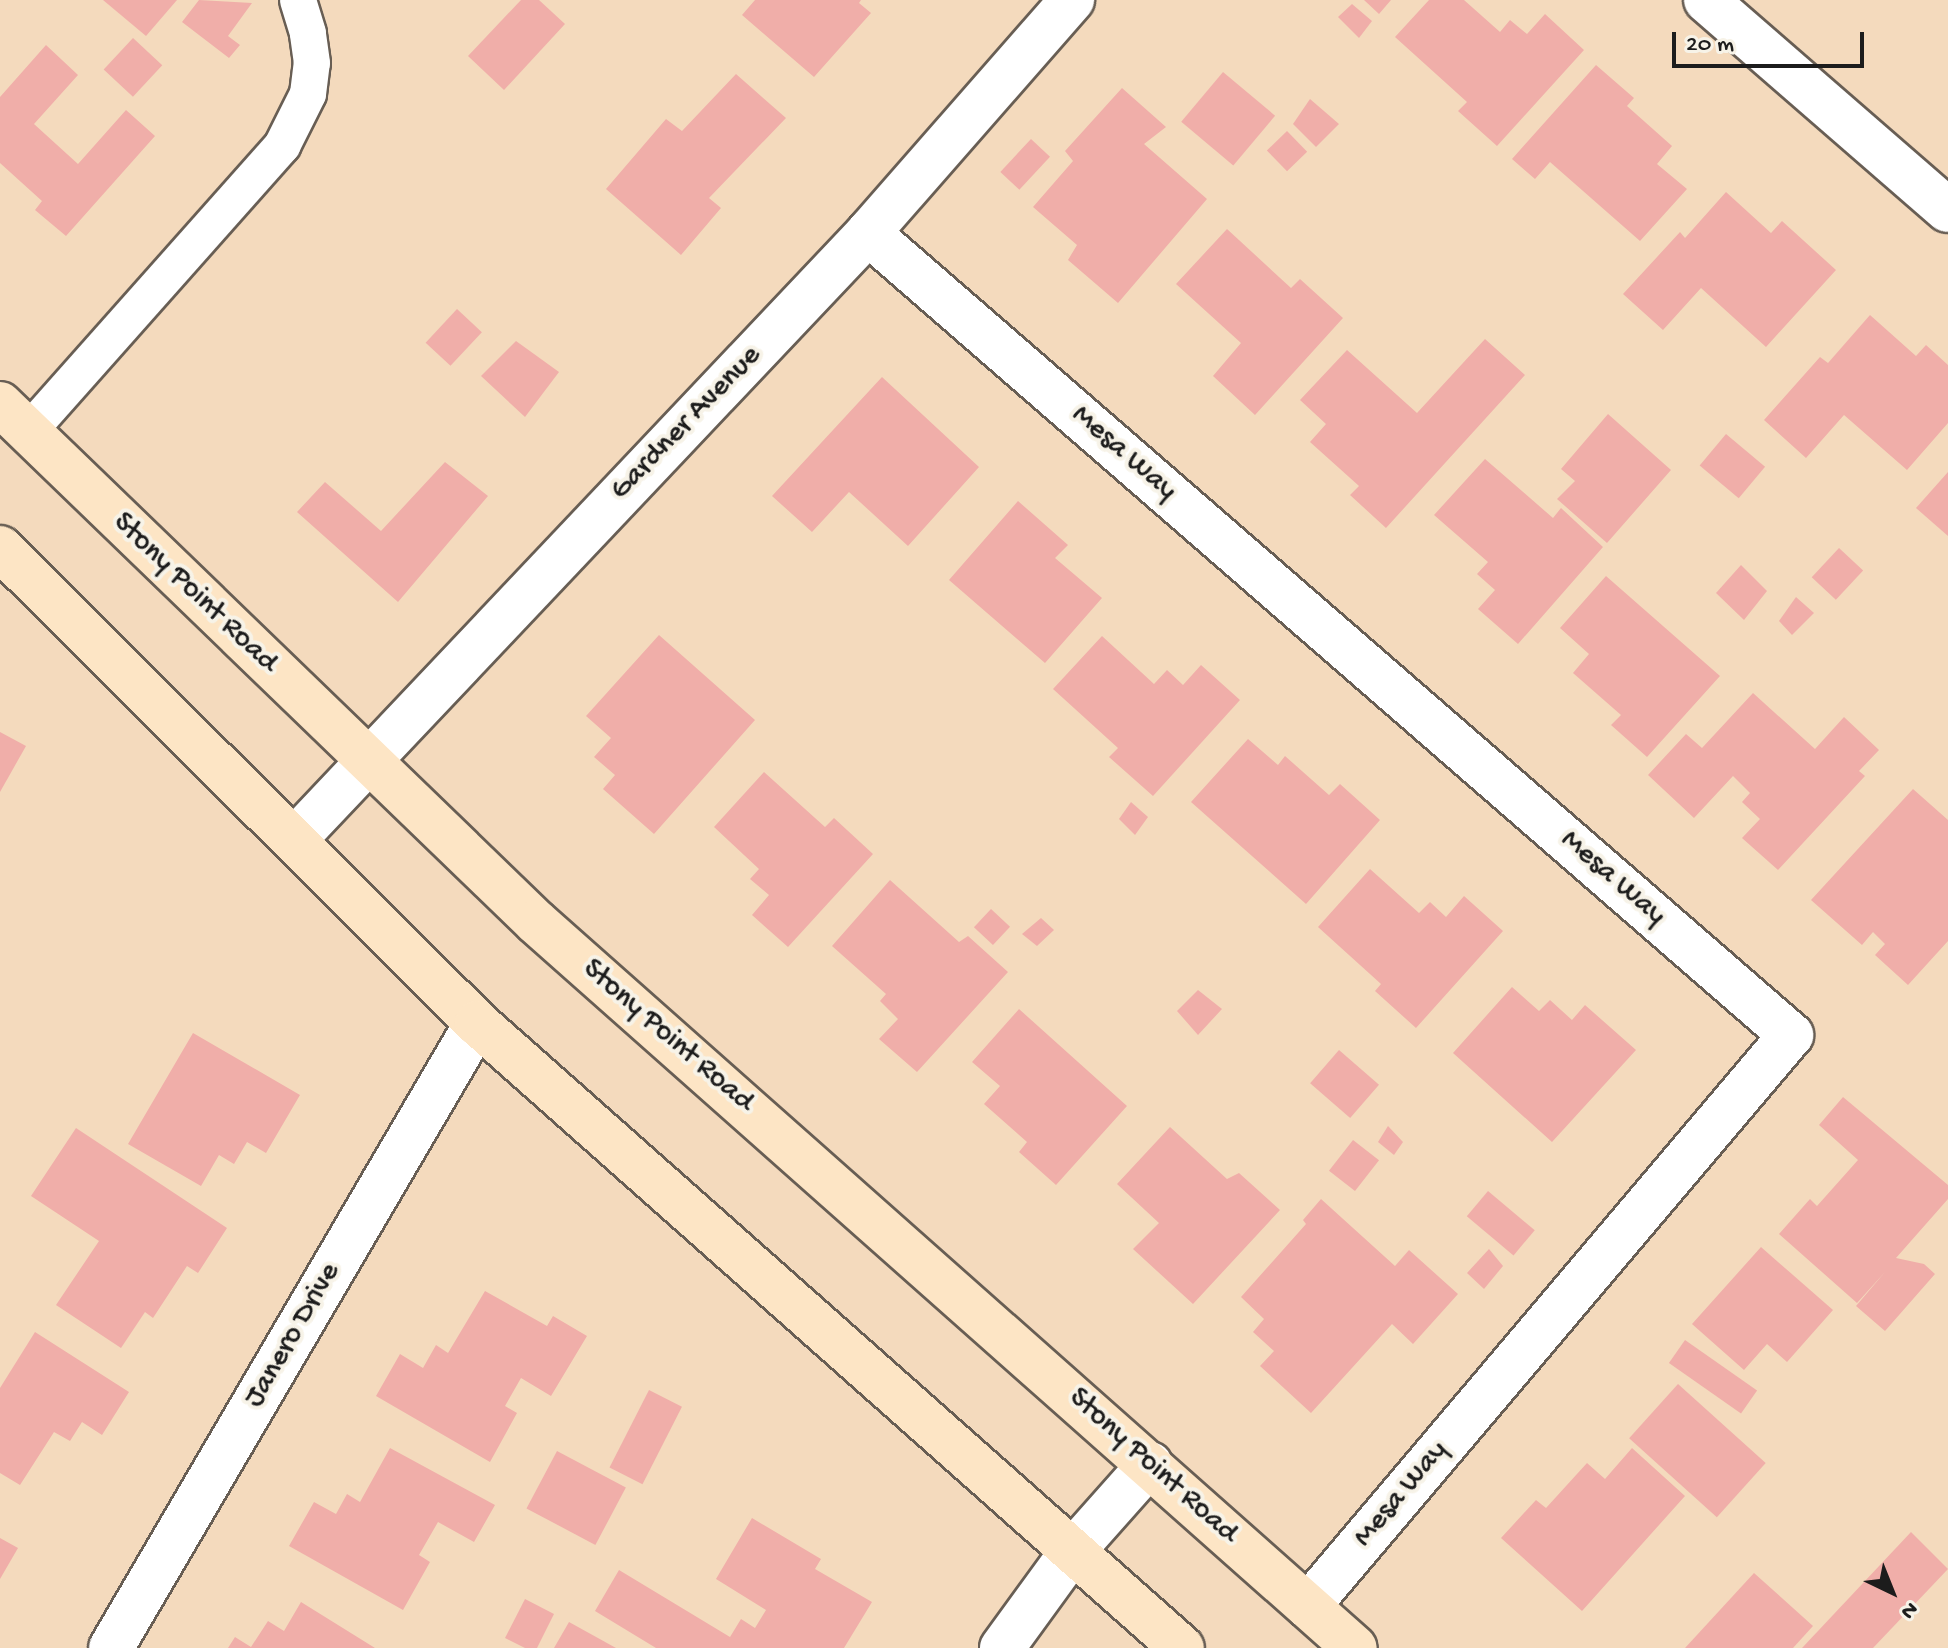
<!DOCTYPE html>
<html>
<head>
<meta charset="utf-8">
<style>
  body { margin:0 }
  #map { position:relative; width:1948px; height:1648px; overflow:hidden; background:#f4dabd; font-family:"Gochi Hand",sans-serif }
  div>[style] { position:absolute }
  .building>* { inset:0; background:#f0aea9; transform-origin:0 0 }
  .roads { filter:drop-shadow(2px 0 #685e54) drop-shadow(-2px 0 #685e54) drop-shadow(0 2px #685e54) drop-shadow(0 -2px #685e54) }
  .lane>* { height:36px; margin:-18px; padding:0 18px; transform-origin:18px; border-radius:18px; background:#fff }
  .street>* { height:44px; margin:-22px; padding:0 22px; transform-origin:22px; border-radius:22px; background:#fff }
  .secondary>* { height:44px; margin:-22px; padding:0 22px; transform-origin:22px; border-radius:22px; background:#fde5c5 }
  span { translate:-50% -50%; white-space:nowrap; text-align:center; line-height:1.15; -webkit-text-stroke:8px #f7f3e8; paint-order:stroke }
  .street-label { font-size:30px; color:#1c1c1c }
  .north { position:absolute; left:1852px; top:1552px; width:80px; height:80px; -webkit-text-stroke:6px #f7f3e8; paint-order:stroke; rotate:137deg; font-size:22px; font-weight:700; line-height:32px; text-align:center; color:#1c1c1c }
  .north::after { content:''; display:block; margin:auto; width:28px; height:36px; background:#1c1c1c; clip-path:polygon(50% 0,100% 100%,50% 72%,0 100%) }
  .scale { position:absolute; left:1672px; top:32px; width:192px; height:36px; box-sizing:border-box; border:4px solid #1c1c1c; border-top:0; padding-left:10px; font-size:24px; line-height:28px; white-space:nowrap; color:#1c1c1c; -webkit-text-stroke:6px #f7f3e8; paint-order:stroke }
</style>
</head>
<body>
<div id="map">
  <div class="building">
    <i style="clip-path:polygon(103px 0,177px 0,146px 36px)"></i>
    <i style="clip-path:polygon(199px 0,252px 3px,228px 36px,240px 45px,229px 58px,182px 22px)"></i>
    <i style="clip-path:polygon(521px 0,539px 0,565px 24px,504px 90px,468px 56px)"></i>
    <i style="clip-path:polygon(755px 0,861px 0,859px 3px,871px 13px,814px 77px,742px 15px)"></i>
    <i style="clip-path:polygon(1364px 0,1391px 0,1379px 14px)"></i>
    <i style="clip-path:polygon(1429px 0,1464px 0,1500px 32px,1510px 20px,1527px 34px,1545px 14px,1584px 50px,1497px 146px,1458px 111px,1467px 102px,1395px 37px)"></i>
    <i style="clip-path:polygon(1352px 4px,1372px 21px,1359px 38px,1338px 17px)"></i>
    <i style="left:133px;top:38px;width:40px;height:43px;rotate:43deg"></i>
    <i style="clip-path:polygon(46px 45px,78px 75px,34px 124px,78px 164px,126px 110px,155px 136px,66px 236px,35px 210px,42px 201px,0 163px,0 97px)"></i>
    <i style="clip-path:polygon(1596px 65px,1634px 98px,1627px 106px,1672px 146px,1657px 164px,1687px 189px,1640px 241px,1550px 162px,1535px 179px,1512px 159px)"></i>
    <i style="left:1223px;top:72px;width:68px;height:65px;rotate:40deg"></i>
    <i style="clip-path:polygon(736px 74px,786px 118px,709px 198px,721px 208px,681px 255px,606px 189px,666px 119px,682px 131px)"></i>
    <i style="clip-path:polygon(1122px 88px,1166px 127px,1144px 144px,1207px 199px,1118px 303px,1068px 260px,1077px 245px,1033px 207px,1073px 161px,1065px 151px)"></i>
    <i style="clip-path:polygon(1310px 99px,1339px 124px,1316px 147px,1293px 124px)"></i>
    <i style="left:1287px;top:131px;width:29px;height:28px;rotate:46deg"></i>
    <i style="left:1031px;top:139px;width:26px;height:45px;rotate:43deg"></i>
    <i style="clip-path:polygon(1726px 192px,1771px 233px,1782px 221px,1836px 270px,1766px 347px,1701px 288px,1663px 330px,1623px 294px,1680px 232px,1685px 238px)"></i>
    <i style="clip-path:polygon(1227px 229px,1291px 288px,1300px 279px,1343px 318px,1255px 415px,1213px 376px,1241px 343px,1176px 284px)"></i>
    <i style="left:457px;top:309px;width:34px;height:46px;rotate:43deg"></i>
    <i style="clip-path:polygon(1870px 315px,1916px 356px,1926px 345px,1948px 365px,1948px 423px,1907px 470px,1844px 415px,1806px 458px,1764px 420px,1820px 357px,1828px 363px)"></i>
    <i style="clip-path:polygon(1485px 339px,1525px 375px,1386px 528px,1350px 495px,1359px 486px,1310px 442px,1326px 424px,1300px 400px,1347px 350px,1417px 413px)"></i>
    <i style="clip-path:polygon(516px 341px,559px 372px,525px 417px,481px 376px)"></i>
    <i style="clip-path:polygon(882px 377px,979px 467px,908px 546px,849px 492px,812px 532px,772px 496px)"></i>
    <i style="clip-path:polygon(1608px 414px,1671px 470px,1607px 543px,1557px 499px,1575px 481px,1561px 469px)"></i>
    <i style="left:1726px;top:434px;width:51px;height:41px;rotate:40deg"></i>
    <i style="clip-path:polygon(1485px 459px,1553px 518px,1561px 508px,1603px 547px,1518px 644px,1478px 609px,1495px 590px,1477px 574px,1488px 562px,1434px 515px)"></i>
    <i style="clip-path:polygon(445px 462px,488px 496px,398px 602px,297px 512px,325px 482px,381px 531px)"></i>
    <i style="clip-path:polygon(1948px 472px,1948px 536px,1916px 508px)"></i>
    <i style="clip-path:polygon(1018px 501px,1068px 545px,1055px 558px,1102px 598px,1045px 663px,949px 580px)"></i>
    <i style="left:1839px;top:548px;width:33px;height:40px;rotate:43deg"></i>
    <i style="clip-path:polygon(1741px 565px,1767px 591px,1744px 620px,1716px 593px)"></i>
    <i style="clip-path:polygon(1606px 576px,1720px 676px,1647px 757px,1611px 725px,1621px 715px,1573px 673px,1589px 654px,1560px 628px)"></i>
    <i style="clip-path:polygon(1796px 597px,1814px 613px,1792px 635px,1779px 621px)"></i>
    <i style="clip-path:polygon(659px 635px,755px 720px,654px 834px,603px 789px,615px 775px,594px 757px,611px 738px,586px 716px)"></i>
    <i style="clip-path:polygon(1102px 636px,1154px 684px,1167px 670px,1183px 685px,1201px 665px,1240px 700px,1153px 796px,1109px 757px,1118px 748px,1053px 689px)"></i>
    <i style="clip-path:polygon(1753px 693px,1815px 749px,1844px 717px,1879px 750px,1859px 771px,1865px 776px,1778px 870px,1742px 838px,1760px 819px,1742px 802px,1750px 793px,1733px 776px,1694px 818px,1648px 775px,1686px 734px,1702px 748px)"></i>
    <i style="clip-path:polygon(0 732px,26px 746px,0 792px)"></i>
    <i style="clip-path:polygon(1248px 739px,1278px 765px,1285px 756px,1329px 795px,1340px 784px,1380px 820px,1306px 904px,1191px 802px)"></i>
    <i style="clip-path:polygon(764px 772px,825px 827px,834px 818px,873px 854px,788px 947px,752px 915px,769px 895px,750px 879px,759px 869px,714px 827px)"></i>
    <i style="clip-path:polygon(1913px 789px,1948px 820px,1948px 941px,1908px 985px,1875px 955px,1885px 944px,1873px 932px,1862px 945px,1811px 900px)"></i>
    <i style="clip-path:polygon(1131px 802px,1148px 817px,1135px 835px,1119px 819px)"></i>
    <i style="clip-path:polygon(1370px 869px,1419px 913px,1430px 902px,1446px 917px,1464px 896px,1503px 931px,1416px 1028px,1375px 991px,1381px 984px,1318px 927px)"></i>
    <i style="clip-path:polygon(890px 880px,959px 942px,968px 936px,1008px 972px,917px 1072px,879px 1039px,898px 1019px,880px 1001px,886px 994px,832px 946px)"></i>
    <i style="left:991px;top:909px;width:26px;height:25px;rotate:43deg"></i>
    <i style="clip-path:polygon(1041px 918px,1054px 930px,1037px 946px,1022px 934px)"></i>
    <i style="clip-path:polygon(1512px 987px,1539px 1011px,1550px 1000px,1572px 1020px,1585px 1005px,1636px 1050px,1552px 1142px,1453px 1053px)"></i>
    <i style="clip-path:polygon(1198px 990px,1222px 1009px,1198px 1035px,1177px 1011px)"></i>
    <i style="clip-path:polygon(1019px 1009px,1127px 1106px,1056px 1185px,1019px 1152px,1027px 1142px,984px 1104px,1000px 1086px,972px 1062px)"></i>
    <i style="clip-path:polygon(193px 1033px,300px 1095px,266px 1153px,247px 1142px,234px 1164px,219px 1155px,201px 1186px,128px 1144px)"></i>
    <i style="left:1339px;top:1050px;width:53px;height:44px;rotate:41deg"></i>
    <i style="clip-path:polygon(1843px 1097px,1948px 1185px,1948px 1199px,1896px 1258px,1924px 1264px,1935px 1274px,1885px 1331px,1856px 1306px,1885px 1272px,1857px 1303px,1779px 1234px,1810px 1199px,1817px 1206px,1858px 1160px,1819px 1125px)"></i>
    <i style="clip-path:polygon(1388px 1126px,1403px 1142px,1394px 1155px,1378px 1142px)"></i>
    <i style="clip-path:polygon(1170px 1127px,1227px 1179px,1239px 1173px,1280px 1210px,1193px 1304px,1133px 1249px,1159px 1223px,1117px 1184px)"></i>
    <i style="clip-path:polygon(76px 1128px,227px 1228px,198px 1273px,187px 1266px,153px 1318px,145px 1312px,121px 1348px,56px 1305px,99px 1241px,31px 1196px)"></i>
    <i style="left:1353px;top:1140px;width:33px;height:39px;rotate:38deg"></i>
    <i style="left:1488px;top:1191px;width:61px;height:33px;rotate:40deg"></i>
    <i style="clip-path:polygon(1321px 1199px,1395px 1266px,1409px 1250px,1458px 1294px,1413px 1344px,1392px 1324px,1311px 1413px,1260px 1366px,1274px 1351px,1253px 1332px,1264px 1319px,1241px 1297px,1306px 1224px,1303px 1220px)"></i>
    <i style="clip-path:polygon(1761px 1247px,1833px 1310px,1787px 1362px,1767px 1344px,1744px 1370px,1692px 1324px)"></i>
    <i style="clip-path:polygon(1489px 1249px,1503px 1266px,1484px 1289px,1467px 1273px)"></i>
    <i style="clip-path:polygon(485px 1291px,547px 1326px,553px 1316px,587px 1336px,551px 1396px,521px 1378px,505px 1406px,517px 1413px,490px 1462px,376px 1396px,400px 1354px,423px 1368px,436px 1345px,448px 1353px)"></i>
    <i style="clip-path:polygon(35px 1332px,129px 1392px,102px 1435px,82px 1422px,70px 1441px,54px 1432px,20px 1485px,0 1473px,0 1388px)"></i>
    <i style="left:1685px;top:1340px;width:88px;height:28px;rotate:35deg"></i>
    <i style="left:1678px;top:1384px;width:118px;height:73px;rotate:42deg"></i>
    <i style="left:649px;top:1390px;width:37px;height:87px;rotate:27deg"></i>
    <i style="clip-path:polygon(390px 1448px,495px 1505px,474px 1542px,438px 1522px,419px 1555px,430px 1562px,403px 1610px,289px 1546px,314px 1502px,336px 1514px,347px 1494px,360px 1502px)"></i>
    <i style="clip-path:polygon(1632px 1448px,1685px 1496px,1582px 1611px,1501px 1538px,1536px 1500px,1546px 1508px,1587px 1463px,1605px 1479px)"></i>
    <i style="left:557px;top:1451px;width:78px;height:65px;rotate:28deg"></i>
    <i style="clip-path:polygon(752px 1518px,821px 1559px,815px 1569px,872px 1602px,844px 1648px,656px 1648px,595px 1611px,619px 1570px,730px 1637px,741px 1619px,755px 1628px,766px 1610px,716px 1579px)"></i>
    <i style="clip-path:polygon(1911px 1532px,1948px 1569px,1873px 1648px,1802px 1648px)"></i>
    <i style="clip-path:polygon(0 1538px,18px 1548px,0 1579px)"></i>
    <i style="clip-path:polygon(1754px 1573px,1813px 1626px,1793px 1648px,1685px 1648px)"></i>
    <i style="clip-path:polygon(525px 1599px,554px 1614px,537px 1648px,525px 1648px,505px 1638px)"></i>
    <i style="clip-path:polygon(301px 1602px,375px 1648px,228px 1648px,235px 1637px,251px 1647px,268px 1621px,284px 1631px)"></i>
    <i style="clip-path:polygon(569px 1622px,616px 1648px,554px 1648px)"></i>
  </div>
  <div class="roads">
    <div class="lane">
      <i style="left:28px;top:432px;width:383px;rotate:-48.4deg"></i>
      <i style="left:282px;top:146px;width:58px;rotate:-63.4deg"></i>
      <i style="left:308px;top:94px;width:31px;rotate:-83deg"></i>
      <i style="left:312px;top:63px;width:30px;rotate:-98deg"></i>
      <i style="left:308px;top:33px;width:34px;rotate:-107deg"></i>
    </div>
    <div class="street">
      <i style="left:1706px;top:0;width:320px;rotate:41deg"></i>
      <i style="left:868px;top:233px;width:1223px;rotate:40.99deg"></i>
      <i style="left:1791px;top:1035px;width:748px;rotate:130.23deg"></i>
      <i style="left:294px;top:840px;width:835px;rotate:-46.6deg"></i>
      <i style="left:868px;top:233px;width:310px;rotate:-48.8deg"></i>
      <i style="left:111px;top:1648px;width:724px;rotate:-59.65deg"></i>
      <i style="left:1002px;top:1648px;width:117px;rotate:-54deg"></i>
      <i style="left:1071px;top:1553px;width:119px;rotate:-48.4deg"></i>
    </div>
    <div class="secondary">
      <i style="left:0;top:404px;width:745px;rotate:44.02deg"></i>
      <i style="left:536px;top:922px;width:1094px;rotate:41.56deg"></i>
      <i style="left:0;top:548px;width:673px;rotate:44.88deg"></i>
      <i style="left:477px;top:1023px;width:942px;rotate:41.56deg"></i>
    </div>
  </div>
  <div class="street-label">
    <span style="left:687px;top:424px;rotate:-46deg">Gardner Avenue</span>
    <span style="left:1123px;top:454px;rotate:41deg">Mesa Way</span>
    <span style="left:194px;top:594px;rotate:44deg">Stony Point Road</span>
    <span style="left:1612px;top:879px;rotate:41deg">Mesa Way</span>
    <span style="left:667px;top:1037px;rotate:41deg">Stony Point Road</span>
    <span style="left:294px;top:1336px;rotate:-60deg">Janero Drive</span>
    <span style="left:1152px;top:1467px;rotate:42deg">Stony Point Road</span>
    <span style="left:1402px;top:1495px;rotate:-50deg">Mesa Way</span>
  </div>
  <div class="north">N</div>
  <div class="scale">20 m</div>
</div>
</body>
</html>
